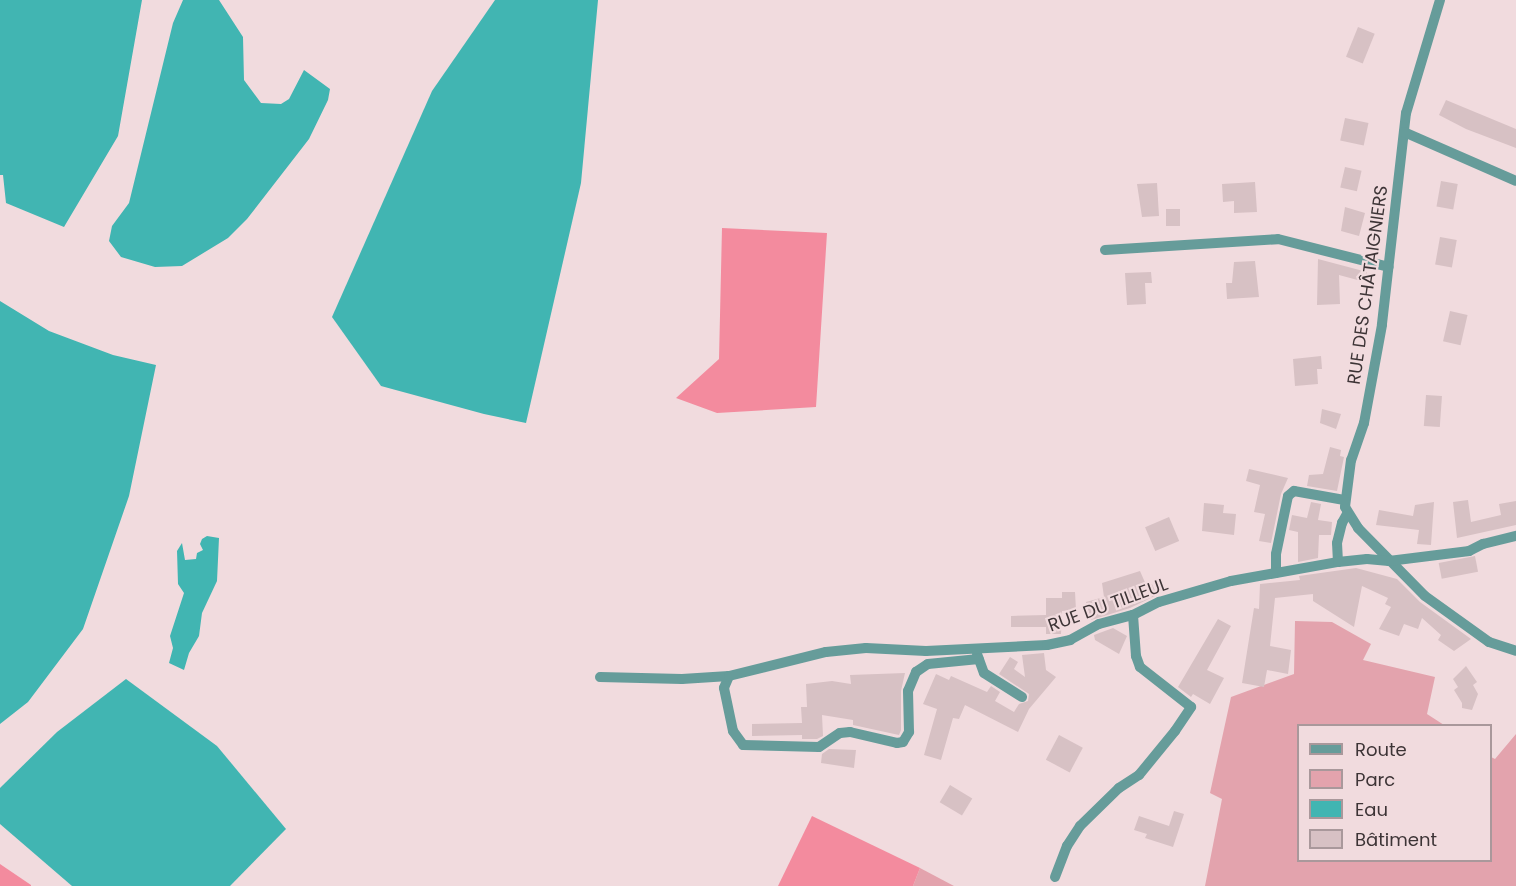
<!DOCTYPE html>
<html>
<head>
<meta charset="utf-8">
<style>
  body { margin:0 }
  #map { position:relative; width:1516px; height:886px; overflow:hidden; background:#f1dbde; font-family:Poppins,sans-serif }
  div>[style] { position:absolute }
  .green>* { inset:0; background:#e3a3ad }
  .forest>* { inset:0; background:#f38b9e }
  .water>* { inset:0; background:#41b5b2 }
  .building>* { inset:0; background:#d7c1c4; transform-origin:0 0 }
  .street>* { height:10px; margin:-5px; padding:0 5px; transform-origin:5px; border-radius:5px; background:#669c9a }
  span { translate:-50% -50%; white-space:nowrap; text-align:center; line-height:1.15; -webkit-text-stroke:4.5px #f1dbde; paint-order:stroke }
  .street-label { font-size:18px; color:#3d3436 }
  .legend { position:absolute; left:1297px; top:724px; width:195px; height:138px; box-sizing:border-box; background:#f1dbde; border:2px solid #a9989b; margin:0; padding:8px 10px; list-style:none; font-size:18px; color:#3d3436 }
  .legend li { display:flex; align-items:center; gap:12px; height:30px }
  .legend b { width:30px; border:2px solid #a9989b }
</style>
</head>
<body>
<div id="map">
  <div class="green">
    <i style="clip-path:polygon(1295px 621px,1332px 622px,1371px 644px,1363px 660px,1435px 677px,1427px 714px,1444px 725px,1298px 726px,1298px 860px,1490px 860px,1491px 757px,1495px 759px,1516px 734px,1516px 886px,1205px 886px,1222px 799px,1210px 793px,1231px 697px,1294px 674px)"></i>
    <i style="clip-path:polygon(920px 868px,954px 886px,913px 886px)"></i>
  </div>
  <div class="forest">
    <i style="clip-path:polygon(722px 228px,827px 233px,816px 407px,717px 413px,676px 398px,719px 359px)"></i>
    <i style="clip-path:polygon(812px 816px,920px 868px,913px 886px,778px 886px)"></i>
    <i style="clip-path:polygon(0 864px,31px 885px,31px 886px,0 886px)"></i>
  </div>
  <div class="water">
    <i style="clip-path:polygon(0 0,142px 0,118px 136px,64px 227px,6px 203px,3px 175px,0 175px)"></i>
    <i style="clip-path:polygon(183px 0,219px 0,243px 37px,244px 80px,261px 103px,281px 104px,289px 99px,304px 70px,330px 89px,328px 100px,309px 139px,247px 219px,228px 238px,182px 266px,155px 267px,121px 257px,109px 241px,112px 226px,129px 203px,173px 23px)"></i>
    <i style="clip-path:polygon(495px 0,598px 0,581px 183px,526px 423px,484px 414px,381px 386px,332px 317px,432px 91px)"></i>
    <i style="clip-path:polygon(0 301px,49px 331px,113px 355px,156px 365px,129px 496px,83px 629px,28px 702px,0 724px)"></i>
    <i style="clip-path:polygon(207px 536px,219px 538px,217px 581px,202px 613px,199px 636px,189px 653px,184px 670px,169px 663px,173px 648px,170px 636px,184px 593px,178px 584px,177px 551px,182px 543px,185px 560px,196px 559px,197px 553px,203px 550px,200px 544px,202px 539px)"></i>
    <i style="clip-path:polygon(126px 679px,217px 746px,286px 829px,230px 886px,72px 886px,0 824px,0 788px,57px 732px)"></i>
  </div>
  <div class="building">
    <i style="left:1358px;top:27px;width:18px;height:32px;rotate:22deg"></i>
    <i style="clip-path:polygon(1446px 100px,1516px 129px,1516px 148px,1466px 129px,1439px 115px)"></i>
    <i style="left:1345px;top:118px;width:24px;height:23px;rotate:12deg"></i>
    <i style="left:1345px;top:167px;width:17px;height:21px;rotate:13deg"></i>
    <i style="left:1441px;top:181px;width:17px;height:26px;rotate:10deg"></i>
    <i style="clip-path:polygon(1255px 182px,1257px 212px,1234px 213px,1234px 201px,1223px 202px,1222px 184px)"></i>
    <i style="clip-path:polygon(1157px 183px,1159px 216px,1142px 217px,1137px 184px)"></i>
    <i style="clip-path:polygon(1345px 207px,1365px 213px,1359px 236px,1341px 231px)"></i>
    <i style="left:1166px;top:209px;width:14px;height:17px"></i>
    <i style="left:1440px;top:237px;width:17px;height:28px;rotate:10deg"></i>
    <i style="clip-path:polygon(1318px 259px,1367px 272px,1365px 282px,1339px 275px,1340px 304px,1317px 305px)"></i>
    <i style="clip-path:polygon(1255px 261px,1259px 297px,1227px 299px,1226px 283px,1232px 283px,1234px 262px)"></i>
    <i style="clip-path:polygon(1151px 272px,1152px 283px,1145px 283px,1146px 304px,1127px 305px,1125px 273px)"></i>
    <i style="left:1450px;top:311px;width:18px;height:31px;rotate:13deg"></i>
    <i style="clip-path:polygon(1321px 356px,1322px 369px,1317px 369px,1318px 384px,1295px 386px,1293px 359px)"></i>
    <i style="left:1426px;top:395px;width:16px;height:31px;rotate:4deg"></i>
    <i style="clip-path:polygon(1322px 409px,1341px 414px,1336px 429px,1320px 423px)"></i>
    <i style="clip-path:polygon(1330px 447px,1341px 450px,1340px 456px,1344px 457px,1337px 491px,1307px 486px,1309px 475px,1323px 474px)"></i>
    <i style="clip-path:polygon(1249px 469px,1288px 478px,1281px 494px,1271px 543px,1259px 541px,1265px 514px,1254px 512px,1260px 485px,1246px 481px)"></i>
    <i style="clip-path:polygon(1468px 500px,1471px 522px,1501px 515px,1499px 504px,1516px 501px,1516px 525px,1457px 538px,1453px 502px)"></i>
    <i style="clip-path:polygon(1311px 502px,1321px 504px,1318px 520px,1332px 522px,1331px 535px,1319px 535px,1318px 558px,1298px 562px,1298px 532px,1289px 530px,1292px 515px,1307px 518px)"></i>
    <i style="clip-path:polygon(1434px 502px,1431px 545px,1417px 544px,1419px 530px,1376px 525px,1379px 510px,1413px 516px,1415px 505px)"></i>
    <i style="clip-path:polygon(1204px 503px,1224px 505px,1223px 513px,1236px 514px,1234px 535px,1202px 531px)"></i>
    <i style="left:1169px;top:517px;width:26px;height:26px;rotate:67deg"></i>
    <i style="left:1475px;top:556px;width:16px;height:37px;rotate:79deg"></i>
    <i style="clip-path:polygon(1356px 568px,1397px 579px,1420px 602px,1471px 639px,1454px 651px,1438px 640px,1441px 635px,1422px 618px,1418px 629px,1404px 624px,1399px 636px,1379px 629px,1391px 607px,1385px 604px,1388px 598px,1362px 586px,1354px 627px,1313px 601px,1313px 594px,1275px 598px,1270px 646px,1291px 650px,1288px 674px,1267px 670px,1264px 687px,1242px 683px,1254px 608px,1259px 609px,1260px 584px,1300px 580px,1299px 576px)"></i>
    <i style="clip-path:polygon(1140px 571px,1147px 587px,1152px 584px,1157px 595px,1130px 608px,1091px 620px,1086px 602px,1104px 597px,1102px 583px)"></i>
    <i style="clip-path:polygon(1062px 592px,1075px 592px,1076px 610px,1062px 611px,1061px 634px,1046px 634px,1046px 627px,1011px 627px,1011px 616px,1046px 615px,1046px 598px,1062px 598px)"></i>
    <i style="clip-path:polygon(1218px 619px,1231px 626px,1207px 670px,1224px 678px,1210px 704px,1193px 694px,1191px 697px,1178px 687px)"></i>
    <i style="clip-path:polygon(1113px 628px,1127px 636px,1119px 654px,1095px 640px,1094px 635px)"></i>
    <i style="clip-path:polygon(1044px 653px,1046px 670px,1056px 677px,1029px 709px,1018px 732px,965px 705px,959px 719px,953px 718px,941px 760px,924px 755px,937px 709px,923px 704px,936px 674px,949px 680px,951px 676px,987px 692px,991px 686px,1000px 692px,995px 701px,1014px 712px,1019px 704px,1028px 701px,1029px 694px,999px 674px,1010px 657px,1018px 662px,1014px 669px,1025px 677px,1022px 655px)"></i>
    <i style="clip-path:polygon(1466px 666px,1477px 682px,1473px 685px,1478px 694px,1472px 710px,1462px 708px,1462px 703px,1454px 690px,1458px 687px,1453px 679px)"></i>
    <i style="clip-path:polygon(905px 673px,901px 691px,901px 730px,899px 735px,853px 725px,853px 720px,822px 715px,823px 736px,817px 739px,802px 739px,802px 735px,752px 736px,752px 724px,802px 723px,801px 707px,807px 707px,806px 684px,832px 681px,851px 684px,850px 675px)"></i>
    <i style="left:1059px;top:735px;width:27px;height:28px;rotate:28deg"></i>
    <i style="clip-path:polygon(829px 749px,856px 750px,854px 768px,821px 763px,822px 754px)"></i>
    <i style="left:950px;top:785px;width:26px;height:20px;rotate:31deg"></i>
    <i style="clip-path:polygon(1174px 811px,1184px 814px,1173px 847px,1145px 838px,1147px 834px,1134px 830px,1139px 816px,1169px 826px)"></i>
  </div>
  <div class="street">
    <i style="left:1440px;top:0;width:118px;rotate:106.7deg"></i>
    <i style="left:1406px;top:113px;width:213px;rotate:96.5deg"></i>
    <i style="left:1382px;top:325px;width:100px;rotate:100.4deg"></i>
    <i style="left:1364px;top:423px;width:39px;rotate:109deg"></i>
    <i style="left:1351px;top:460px;width:47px;rotate:97.3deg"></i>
    <i style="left:1345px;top:507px;width:25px;rotate:58deg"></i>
    <i style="left:1358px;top:528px;width:95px;rotate:45.4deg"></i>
    <i style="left:1425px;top:596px;width:79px;rotate:35.7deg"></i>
    <i style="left:1489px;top:642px;width:28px;rotate:18deg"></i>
    <i style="left:1404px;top:132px;width:122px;rotate:23.6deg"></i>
    <i style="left:1105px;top:250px;width:173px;rotate:-3.6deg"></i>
    <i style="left:1278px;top:239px;width:114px;rotate:14.2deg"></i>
    <i style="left:1338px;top:562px;width:19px;rotate:-93deg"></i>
    <i style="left:1337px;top:543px;width:21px;rotate:-76deg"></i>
    <i style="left:1342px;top:523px;width:10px;rotate:-61deg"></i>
    <i style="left:1276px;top:573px;width:19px;rotate:-90deg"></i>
    <i style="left:1276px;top:554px;width:59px;rotate:-78.3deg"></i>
    <i style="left:1288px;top:496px;width:8px;rotate:-40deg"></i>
    <i style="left:1294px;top:491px;width:51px;rotate:10.2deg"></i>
    <i style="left:977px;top:654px;width:20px;rotate:70deg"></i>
    <i style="left:984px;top:673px;width:45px;rotate:32.3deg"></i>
    <i style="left:729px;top:676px;width:13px;rotate:113deg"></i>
    <i style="left:724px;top:688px;width:44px;rotate:78.2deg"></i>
    <i style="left:733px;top:731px;width:17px;rotate:54deg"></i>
    <i style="left:743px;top:745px;width:76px;rotate:1.5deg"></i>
    <i style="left:819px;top:747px;width:25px;rotate:-34deg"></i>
    <i style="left:840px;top:733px;width:10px;rotate:-6deg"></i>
    <i style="left:850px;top:732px;width:48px;rotate:13.2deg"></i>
    <i style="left:897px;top:743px;width:6px;rotate:-9deg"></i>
    <i style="left:903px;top:742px;width:12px;rotate:-59deg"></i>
    <i style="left:909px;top:732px;width:41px;rotate:-91.4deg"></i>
    <i style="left:908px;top:691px;width:21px;rotate:-67deg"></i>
    <i style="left:916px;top:672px;width:14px;rotate:-34deg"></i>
    <i style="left:928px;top:664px;width:51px;rotate:-5.6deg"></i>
    <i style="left:600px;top:677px;width:82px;rotate:1.4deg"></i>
    <i style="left:682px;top:679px;width:47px;rotate:-3.7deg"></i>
    <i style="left:729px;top:676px;width:100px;rotate:-13.9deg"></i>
    <i style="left:826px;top:652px;width:40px;rotate:-5.7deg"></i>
    <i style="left:866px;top:648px;width:60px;rotate:2.9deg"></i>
    <i style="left:926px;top:651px;width:121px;rotate:-2.8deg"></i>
    <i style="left:1047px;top:645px;width:24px;rotate:-12deg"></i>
    <i style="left:1070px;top:640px;width:33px;rotate:-29deg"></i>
    <i style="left:1099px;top:624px;width:35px;rotate:-15deg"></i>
    <i style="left:1133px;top:615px;width:29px;rotate:-27deg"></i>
    <i style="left:1159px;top:602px;width:75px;rotate:-16.3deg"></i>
    <i style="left:1231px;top:581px;width:109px;rotate:-10.1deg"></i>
    <i style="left:1338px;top:562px;width:29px;rotate:-6deg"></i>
    <i style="left:1367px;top:559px;width:22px;rotate:5deg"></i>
    <i style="left:1389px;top:561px;width:81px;rotate:-7.1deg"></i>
    <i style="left:1469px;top:551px;width:16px;rotate:-27deg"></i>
    <i style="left:1483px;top:544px;width:34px;rotate:-14deg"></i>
    <i style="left:1055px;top:877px;width:33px;rotate:-69deg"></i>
    <i style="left:1067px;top:846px;width:24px;rotate:-57deg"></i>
    <i style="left:1080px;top:826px;width:54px;rotate:-44.3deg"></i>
    <i style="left:1119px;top:788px;width:24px;rotate:-33deg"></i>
    <i style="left:1139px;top:775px;width:57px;rotate:-50.7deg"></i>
    <i style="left:1175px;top:731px;width:29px;rotate:-56deg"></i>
    <i style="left:1191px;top:707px;width:65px;rotate:-141.9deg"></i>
    <i style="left:1140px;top:667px;width:12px;rotate:-110deg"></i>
    <i style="left:1136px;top:656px;width:41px;rotate:-94.2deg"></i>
  </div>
  <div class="street-label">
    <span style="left:1368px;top:285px;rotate:-82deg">RUE DES CHÂTAIGNIERS</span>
    <span style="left:1108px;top:605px;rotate:-20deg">RUE DU TILLEUL</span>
  </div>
  <ul class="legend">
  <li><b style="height:8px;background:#669c9a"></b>Route</li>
  <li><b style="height:16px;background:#e3a3ad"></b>Parc</li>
  <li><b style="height:16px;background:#41b5b2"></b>Eau</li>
  <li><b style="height:16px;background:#d7c1c4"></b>Bâtiment</li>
  </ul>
</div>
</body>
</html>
